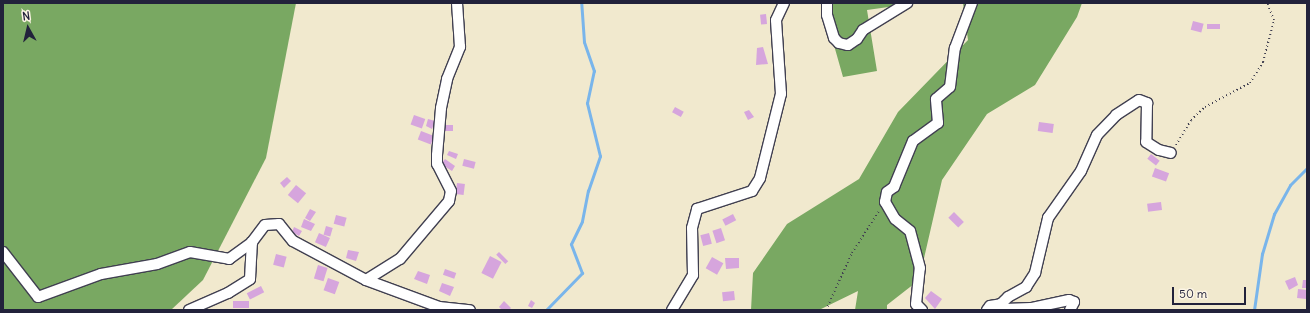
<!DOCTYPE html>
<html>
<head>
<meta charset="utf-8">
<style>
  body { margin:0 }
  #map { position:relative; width:1310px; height:313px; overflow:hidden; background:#f1e9ce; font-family:Delius,sans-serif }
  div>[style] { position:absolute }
  .forest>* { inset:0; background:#79a862 }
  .stream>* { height:3px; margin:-1.5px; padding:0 1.5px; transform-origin:1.5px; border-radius:1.5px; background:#79b5eb }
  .building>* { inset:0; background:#d6a5dd; transform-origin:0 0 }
  .path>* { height:2px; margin-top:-1px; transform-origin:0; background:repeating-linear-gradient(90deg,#414051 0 1px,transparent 0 4px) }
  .roads { filter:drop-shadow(1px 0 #414051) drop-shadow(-1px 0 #414051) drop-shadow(0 1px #414051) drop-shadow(0 -1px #414051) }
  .minor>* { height:10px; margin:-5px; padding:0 5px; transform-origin:5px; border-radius:5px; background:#fff }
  span { translate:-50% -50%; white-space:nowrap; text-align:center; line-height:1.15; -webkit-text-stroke:4px #fcf5e5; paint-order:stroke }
  .frame { position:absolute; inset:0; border:4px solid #22223b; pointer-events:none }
  .north { position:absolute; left:8px; top:8px; width:40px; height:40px; -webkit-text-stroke:3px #fcf5e5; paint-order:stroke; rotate:352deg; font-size:11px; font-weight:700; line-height:16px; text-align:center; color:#22223b }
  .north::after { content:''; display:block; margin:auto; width:14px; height:18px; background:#22223b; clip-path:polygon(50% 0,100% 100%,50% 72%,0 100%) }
  .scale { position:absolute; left:1172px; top:287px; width:74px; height:18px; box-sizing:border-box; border:2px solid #22223b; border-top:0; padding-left:5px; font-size:12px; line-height:14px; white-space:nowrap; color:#22223b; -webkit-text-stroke:3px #fcf5e5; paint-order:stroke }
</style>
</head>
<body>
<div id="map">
  <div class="forest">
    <i style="clip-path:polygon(3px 3px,296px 3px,266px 158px,203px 280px,171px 310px,3px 310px)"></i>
    <i style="clip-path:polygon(822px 3px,917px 3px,867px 10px,877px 71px,843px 77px)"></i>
    <i style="clip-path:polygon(963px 3px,1082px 3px,1077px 17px,1035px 85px,987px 114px,942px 180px,919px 280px,887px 305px,887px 310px,855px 310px,858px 291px,819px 310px,751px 310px,753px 273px,787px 224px,859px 179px,898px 112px,968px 40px)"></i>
  </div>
  <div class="stream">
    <i style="left:546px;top:310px;width:52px;rotate:-45.8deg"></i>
    <i style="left:582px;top:273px;width:31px;rotate:-111deg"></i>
    <i style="left:571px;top:244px;width:25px;rotate:-64deg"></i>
    <i style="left:582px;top:221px;width:31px;rotate:-79deg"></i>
    <i style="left:588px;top:191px;width:37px;rotate:-71deg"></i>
    <i style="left:600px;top:156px;width:55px;rotate:-103.8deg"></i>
    <i style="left:587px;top:103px;width:33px;rotate:-78deg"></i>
    <i style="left:594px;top:71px;width:31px;rotate:-109deg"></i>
    <i style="left:584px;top:42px;width:39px;rotate:-94deg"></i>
    <i style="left:1254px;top:310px;width:57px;rotate:-81.9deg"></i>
    <i style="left:1262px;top:254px;width:42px;rotate:-73.3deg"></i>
    <i style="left:1274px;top:214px;width:33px;rotate:-61deg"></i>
    <i style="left:1290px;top:185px;width:24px;rotate:-45deg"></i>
  </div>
  <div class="building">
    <i style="left:766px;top:14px;width:10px;height:6px;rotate:84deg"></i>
    <i style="left:1193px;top:21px;width:11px;height:9px;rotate:15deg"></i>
    <i style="left:1207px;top:24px;width:13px;height:5px"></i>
    <i style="clip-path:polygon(763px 47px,768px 64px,756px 65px,757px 48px)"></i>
    <i style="left:675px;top:107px;width:10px;height:6px;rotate:29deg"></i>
    <i style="clip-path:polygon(749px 110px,754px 117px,748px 120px,744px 112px)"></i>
    <i style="left:414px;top:115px;width:12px;height:10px;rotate:20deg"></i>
    <i style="clip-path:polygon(428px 119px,435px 121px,432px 129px,426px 126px)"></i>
    <i style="left:1039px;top:122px;width:15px;height:9px;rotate:8deg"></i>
    <i style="left:443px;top:125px;width:10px;height:6px"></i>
    <i style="left:421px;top:131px;width:14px;height:9px;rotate:21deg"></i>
    <i style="clip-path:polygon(449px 151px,458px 154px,456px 159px,447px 155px)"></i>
    <i style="left:1151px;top:154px;width:11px;height:6px;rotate:38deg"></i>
    <i style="clip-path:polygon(445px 159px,455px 166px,452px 171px,441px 164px)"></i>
    <i style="left:464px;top:159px;width:12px;height:7px;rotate:14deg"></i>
    <i style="left:1155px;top:168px;width:15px;height:9px;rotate:20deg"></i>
    <i style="clip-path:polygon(287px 177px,291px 181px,284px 188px,280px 183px)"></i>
    <i style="left:457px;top:183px;width:8px;height:11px;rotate:7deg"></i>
    <i style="left:296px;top:185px;width:13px;height:13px;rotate:39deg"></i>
    <i style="left:1161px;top:202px;width:8px;height:14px;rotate:83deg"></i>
    <i style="clip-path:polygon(310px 209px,316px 212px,310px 221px,305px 218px)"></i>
    <i style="left:954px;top:212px;width:14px;height:8px;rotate:45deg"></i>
    <i style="left:733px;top:214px;width:7px;height:12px;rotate:63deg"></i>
    <i style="left:336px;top:215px;width:11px;height:9px;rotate:15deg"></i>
    <i style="clip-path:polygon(304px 219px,315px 224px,311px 231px,301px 227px)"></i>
    <i style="left:326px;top:226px;width:7px;height:9px;rotate:16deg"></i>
    <i style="clip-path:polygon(294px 227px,302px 231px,299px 236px,292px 232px)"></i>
    <i style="left:721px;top:228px;width:13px;height:9px;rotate:72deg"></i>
    <i style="left:319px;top:233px;width:12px;height:10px;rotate:24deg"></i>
    <i style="left:709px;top:233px;width:11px;height:9px;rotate:75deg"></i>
    <i style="clip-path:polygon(348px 250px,359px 252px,356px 261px,346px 258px)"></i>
    <i style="left:499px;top:252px;width:13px;height:4px;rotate:45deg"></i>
    <i style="left:276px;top:254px;width:11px;height:11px;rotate:15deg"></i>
    <i style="left:490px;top:256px;width:13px;height:19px;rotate:27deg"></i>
    <i style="left:712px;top:257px;width:13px;height:13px;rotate:29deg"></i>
    <i style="clip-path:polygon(725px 258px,739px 258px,739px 268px,726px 269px)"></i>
    <i style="left:318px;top:265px;width:10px;height:14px;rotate:17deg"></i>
    <i style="left:445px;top:269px;width:12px;height:6px;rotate:20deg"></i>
    <i style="clip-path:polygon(418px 271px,430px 275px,427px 284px,414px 279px)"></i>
    <i style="clip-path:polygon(1295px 277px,1298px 285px,1289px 290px,1285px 281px)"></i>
    <i style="left:328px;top:278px;width:12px;height:13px;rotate:20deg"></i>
    <i style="clip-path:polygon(1303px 280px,1307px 280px,1307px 288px,1302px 288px)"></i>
    <i style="clip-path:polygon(442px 283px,454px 287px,450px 296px,439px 291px)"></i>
    <i style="left:261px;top:286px;width:7px;height:16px;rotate:63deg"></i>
    <i style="left:1298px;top:289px;width:9px;height:9px;rotate:6deg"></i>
    <i style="left:734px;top:291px;width:9px;height:12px;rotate:84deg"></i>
    <i style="clip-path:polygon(931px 291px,942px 299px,935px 309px,925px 298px)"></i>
    <i style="clip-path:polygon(531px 300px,535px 303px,532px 308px,528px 306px)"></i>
    <i style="left:249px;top:301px;width:7px;height:16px;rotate:90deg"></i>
    <i style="clip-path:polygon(504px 301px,511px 308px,509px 310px,502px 310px,499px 307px)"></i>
  </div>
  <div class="path">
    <i style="left:1176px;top:145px;width:29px;rotate:-59deg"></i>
    <i style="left:1191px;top:120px;width:19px;rotate:-43deg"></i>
    <i style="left:1205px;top:107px;width:51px;rotate:-28.1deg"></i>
    <i style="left:1250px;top:83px;width:25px;rotate:-58deg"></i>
    <i style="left:1263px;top:62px;width:43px;rotate:-75.3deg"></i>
    <i style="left:1274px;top:20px;width:18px;rotate:-112deg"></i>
    <i style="left:826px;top:310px;width:63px;rotate:-65.5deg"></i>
    <i style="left:852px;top:253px;width:50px;rotate:-57.3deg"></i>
  </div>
  <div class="roads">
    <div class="minor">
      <i style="left:827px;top:3px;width:12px;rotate:90deg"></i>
      <i style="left:827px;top:15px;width:24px;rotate:73deg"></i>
      <i style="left:834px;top:38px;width:7px;rotate:45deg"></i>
      <i style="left:839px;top:43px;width:9px;rotate:13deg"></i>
      <i style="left:848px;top:45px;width:11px;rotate:-34deg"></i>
      <i style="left:857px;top:39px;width:11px;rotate:-56deg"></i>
      <i style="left:863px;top:30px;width:52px;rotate:-31.5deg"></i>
      <i style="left:3px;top:252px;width:57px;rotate:52.1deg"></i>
      <i style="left:38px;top:297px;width:67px;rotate:-20.1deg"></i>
      <i style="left:101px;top:274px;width:57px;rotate:-10.1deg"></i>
      <i style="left:157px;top:264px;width:35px;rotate:-20deg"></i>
      <i style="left:190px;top:252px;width:40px;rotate:10deg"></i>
      <i style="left:229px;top:259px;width:29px;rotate:-36deg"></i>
      <i style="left:252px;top:242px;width:21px;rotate:-53deg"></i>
      <i style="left:265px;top:225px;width:14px;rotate:-4deg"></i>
      <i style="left:279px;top:224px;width:22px;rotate:51deg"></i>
      <i style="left:293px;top:241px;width:83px;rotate:28.1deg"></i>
      <i style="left:366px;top:280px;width:78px;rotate:20.3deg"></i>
      <i style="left:439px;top:307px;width:31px;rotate:6deg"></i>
      <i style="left:366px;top:280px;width:40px;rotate:-32deg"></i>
      <i style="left:400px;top:259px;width:76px;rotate:-49.8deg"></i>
      <i style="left:449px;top:201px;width:10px;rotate:-79deg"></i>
      <i style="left:451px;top:191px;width:30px;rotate:-117deg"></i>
      <i style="left:437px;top:164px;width:9px;rotate:-90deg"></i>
      <i style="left:437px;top:155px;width:47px;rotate:-85.1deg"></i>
      <i style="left:441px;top:108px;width:30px;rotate:-78deg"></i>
      <i style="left:447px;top:79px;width:35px;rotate:-68deg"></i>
      <i style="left:460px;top:47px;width:44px;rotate:-93.9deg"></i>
      <i style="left:189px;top:310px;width:43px;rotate:-23.6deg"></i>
      <i style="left:228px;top:293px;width:26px;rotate:-32deg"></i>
      <i style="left:250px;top:279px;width:37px;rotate:-87deg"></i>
      <i style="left:672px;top:310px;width:41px;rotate:-59deg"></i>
      <i style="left:693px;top:275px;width:47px;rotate:-91.2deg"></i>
      <i style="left:692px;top:228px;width:20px;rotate:-75deg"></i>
      <i style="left:697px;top:209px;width:58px;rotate:-18.1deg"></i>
      <i style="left:752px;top:191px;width:15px;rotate:-58deg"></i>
      <i style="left:760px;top:178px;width:87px;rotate:-76deg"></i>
      <i style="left:781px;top:94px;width:74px;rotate:-93.9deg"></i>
      <i style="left:776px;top:20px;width:19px;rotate:-65deg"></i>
      <i style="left:922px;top:310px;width:8px;rotate:-135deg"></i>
      <i style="left:916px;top:304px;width:36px;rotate:-84deg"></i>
      <i style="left:920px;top:268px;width:38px;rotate:-105deg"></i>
      <i style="left:910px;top:231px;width:19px;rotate:-141deg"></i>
      <i style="left:895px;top:219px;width:20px;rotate:-120deg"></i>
      <i style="left:885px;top:202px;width:10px;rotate:-79deg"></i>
      <i style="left:887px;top:192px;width:9px;rotate:-36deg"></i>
      <i style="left:894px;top:187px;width:50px;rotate:-67.6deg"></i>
      <i style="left:913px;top:141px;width:31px;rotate:-36deg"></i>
      <i style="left:938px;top:123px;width:24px;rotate:-95deg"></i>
      <i style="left:936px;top:99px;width:18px;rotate:-41deg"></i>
      <i style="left:950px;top:87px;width:39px;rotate:-83deg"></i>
      <i style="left:955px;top:48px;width:48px;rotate:-69.3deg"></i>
      <i style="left:987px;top:310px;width:5px;rotate:-53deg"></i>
      <i style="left:990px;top:306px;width:11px;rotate:-10deg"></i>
      <i style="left:1070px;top:310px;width:9px;rotate:-63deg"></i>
      <i style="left:1074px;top:302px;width:5px;rotate:-158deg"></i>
      <i style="left:1069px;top:300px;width:39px;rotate:168deg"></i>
      <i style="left:1031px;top:308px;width:27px;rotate:178deg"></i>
      <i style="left:1004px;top:309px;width:6px;rotate:-121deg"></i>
      <i style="left:1001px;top:304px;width:10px;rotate:-45deg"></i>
      <i style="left:1008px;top:297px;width:21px;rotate:-29deg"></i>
      <i style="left:1026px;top:287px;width:17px;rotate:-57deg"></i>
      <i style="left:1035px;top:273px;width:57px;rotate:-76.7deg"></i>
      <i style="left:1048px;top:218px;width:57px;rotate:-54.9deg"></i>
      <i style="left:1081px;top:171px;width:39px;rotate:-66deg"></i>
      <i style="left:1097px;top:135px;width:28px;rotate:-46deg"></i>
      <i style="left:1116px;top:115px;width:27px;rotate:-33deg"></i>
      <i style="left:1139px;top:100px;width:9px;rotate:21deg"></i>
      <i style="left:1147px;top:103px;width:39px;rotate:91deg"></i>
      <i style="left:1146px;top:142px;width:15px;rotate:32deg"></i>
      <i style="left:1159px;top:150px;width:12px;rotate:14deg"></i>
    </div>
  </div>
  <div class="frame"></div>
  <div class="north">N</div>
  <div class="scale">50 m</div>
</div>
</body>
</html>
